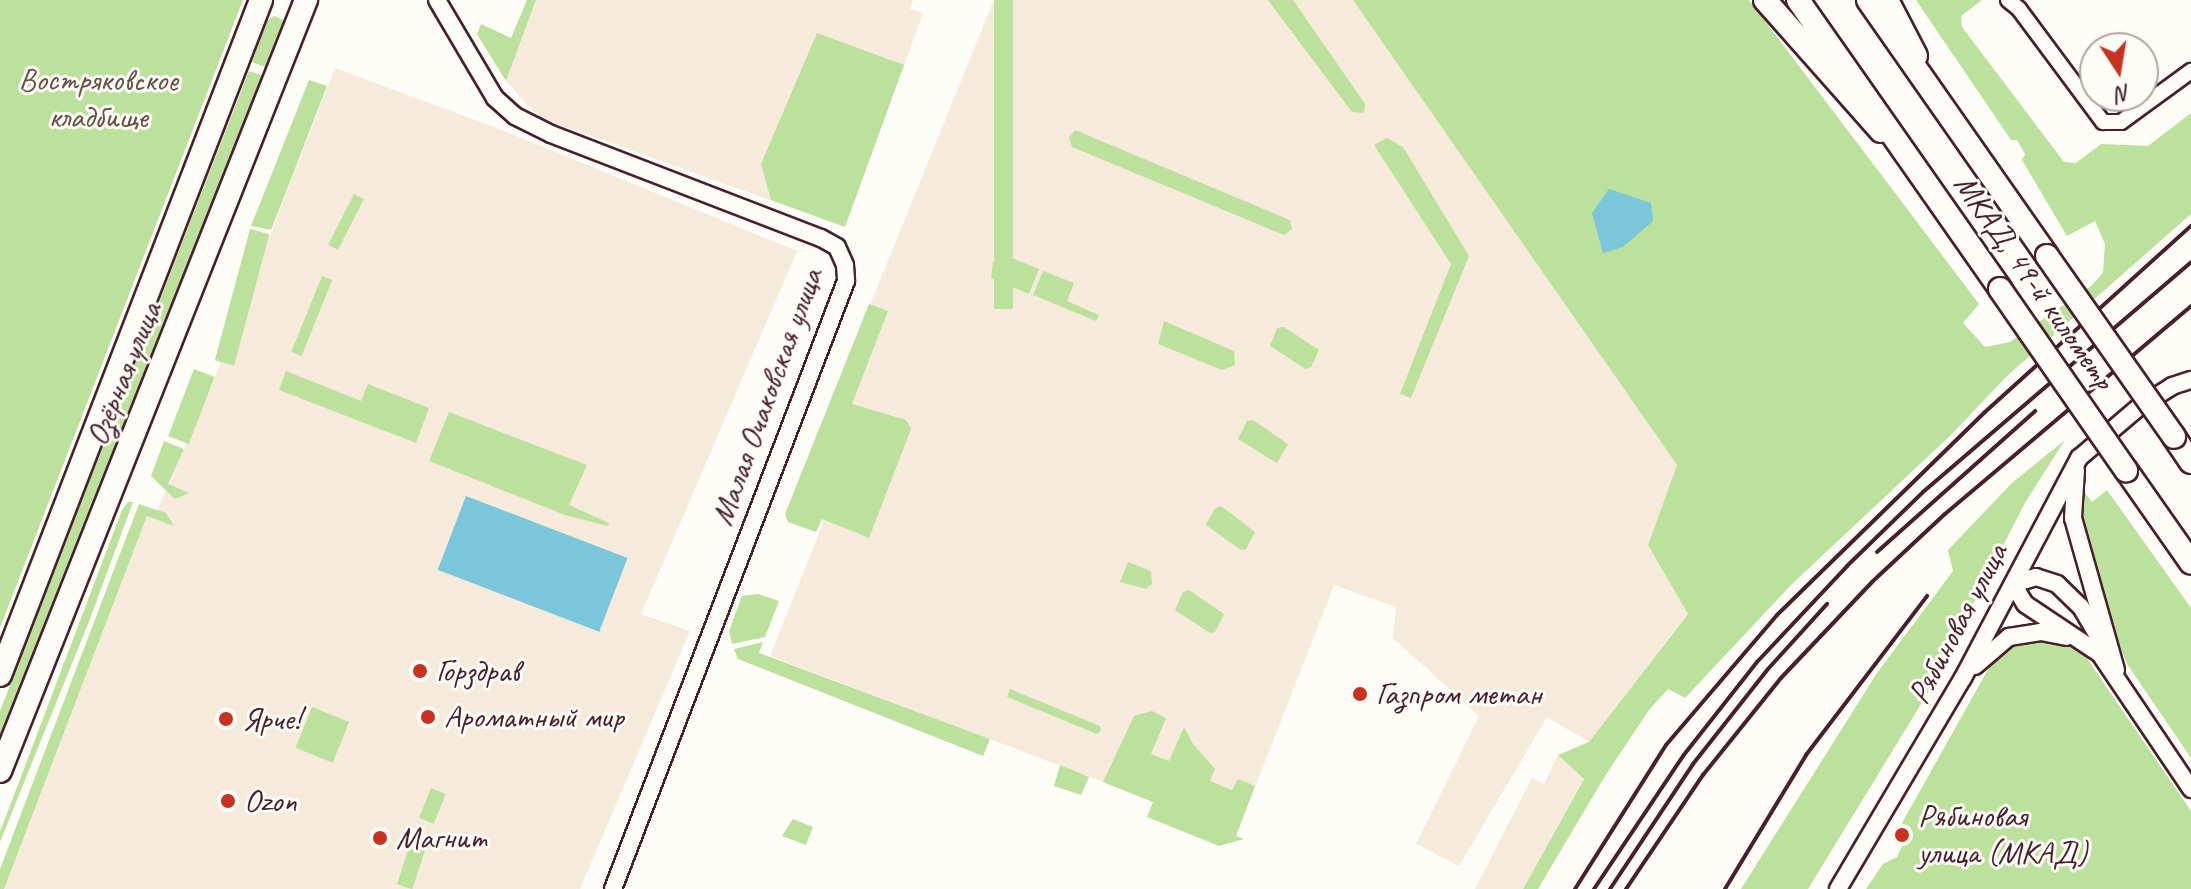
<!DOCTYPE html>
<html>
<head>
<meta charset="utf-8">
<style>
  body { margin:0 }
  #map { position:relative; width:2191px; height:889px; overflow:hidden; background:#fdfcf7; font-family:Caveat,sans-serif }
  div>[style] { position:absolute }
  .built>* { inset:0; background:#f6eada }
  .green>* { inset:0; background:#bbe19c; transform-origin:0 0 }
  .water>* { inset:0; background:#7ac6da; transform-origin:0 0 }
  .roads { filter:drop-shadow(2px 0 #4a1f2b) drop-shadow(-2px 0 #4a1f2b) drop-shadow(0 2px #4a1f2b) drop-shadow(0 -2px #4a1f2b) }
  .minor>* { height:14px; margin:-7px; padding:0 7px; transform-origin:7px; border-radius:7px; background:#fdfcf7 }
  .tertiary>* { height:16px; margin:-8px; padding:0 8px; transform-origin:8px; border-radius:8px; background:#fdfcf7 }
  .primary>* { height:22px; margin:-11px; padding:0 11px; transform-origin:11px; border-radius:11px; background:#fdfcf7 }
  .trunk>* { height:22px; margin:-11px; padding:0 11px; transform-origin:11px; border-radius:11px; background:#fdfcf7 }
  .rail>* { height:4px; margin:-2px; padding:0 2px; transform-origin:2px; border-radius:2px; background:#4a1f2b }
  .bridges { filter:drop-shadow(2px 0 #4a1f2b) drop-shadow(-2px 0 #4a1f2b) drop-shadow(0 2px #4a1f2b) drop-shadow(0 -2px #4a1f2b) }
  .trunk-bridge>* { height:22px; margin:-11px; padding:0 11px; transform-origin:11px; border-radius:11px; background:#fdfcf7 }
  .dots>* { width:22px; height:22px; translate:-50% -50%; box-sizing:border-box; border:4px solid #fdfcf7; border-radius:50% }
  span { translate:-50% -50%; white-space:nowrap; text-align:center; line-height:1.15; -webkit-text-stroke:6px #fdfcf7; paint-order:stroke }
  .park-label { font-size:32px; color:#665047 }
  .street-label { font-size:32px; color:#4a1f2b }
  .poi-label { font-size:32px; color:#4a1f2b }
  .left { translate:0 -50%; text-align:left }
  .north { position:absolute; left:2079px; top:32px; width:80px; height:80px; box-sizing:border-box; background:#fdfcf7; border:2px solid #b5a4a5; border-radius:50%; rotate:168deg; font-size:22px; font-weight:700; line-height:32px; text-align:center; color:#4a1f2b }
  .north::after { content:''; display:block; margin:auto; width:28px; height:36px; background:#c8321e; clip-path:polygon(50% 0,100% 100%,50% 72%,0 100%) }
</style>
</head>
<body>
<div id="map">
  <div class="built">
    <i style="clip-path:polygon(536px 0,913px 0,910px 9px,923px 13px,845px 227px,539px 117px,506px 81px)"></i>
    <i style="clip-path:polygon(994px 0,1353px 0,1677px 465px,1648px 545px,1688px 613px,1589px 742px,1547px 717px,1459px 866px,1416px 844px,1479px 716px,1393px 638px,1396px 607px,1334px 585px,1236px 836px,1103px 782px,770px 656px,824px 521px,788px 507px)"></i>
    <i style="clip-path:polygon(335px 68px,502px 130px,797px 251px,641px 614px,690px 631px,580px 889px,4px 889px,147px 516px,154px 518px,215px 377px)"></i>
    <i style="clip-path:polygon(1558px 755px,1584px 778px,1523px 889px,1475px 889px,1532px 778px,1544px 784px)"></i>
  </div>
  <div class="green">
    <i style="clip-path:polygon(0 0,243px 0,0 628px)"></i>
    <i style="clip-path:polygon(527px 0,536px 0,506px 81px,477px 34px,481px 24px,511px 38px)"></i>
    <i style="left:994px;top:0;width:19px;height:309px"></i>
    <i style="clip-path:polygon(1268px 0,1293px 0,1365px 104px,1364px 113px,1352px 112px)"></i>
    <i style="clip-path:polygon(1353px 0,1749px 0,1979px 304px,1963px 323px,1985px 347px,2010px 342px,2091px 286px,2103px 273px,2105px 244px,2095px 221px,2067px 236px,2022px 160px,2025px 154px,2017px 140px,2011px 140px,1916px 0,1982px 0,1961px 16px,1962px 27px,2064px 162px,2076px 163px,2101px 144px,2148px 146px,2191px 113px,2191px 214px,2007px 376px,1951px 435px,1793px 583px,1685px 698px,1668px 689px,1649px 710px,1605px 776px,1538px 889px,1523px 889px,1584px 779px,1558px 755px,1589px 742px,1688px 614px,1648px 545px,1677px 465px)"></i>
    <i style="clip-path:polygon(274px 16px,286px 21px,270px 69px,252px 62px,267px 21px)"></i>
    <i style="clip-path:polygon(817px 33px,904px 65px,845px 227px,771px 200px,761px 164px)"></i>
    <i style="clip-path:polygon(249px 71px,267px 77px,0 750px,0 711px)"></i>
    <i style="clip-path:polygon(309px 80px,327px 86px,293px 174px,271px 230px,251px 226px)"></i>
    <i style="clip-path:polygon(1075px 130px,1290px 220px,1292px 229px,1284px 235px,1279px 233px,1072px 147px,1069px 138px)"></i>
    <i style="clip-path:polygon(1387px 138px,1403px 147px,1469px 256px,1411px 398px,1400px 394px,1451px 264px,1374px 145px)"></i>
    <i style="left:354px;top:194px;width:11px;height:57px;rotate:27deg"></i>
    <i style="left:250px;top:229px;width:20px;height:136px;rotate:15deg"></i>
    <i style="clip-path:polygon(1002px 254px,1039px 269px,1029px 294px,991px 278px,993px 262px)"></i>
    <i style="clip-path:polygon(1043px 271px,1074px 283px,1067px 301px,1099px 315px,1096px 321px,1033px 295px)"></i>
    <i style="left:322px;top:276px;width:11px;height:82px;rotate:22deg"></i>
    <i style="clip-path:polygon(869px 304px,888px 311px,852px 404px,906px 420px,911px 429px,869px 538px,822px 519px,816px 532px,788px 522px,785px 514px)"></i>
    <i style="clip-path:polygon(1164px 321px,1234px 351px,1235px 365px,1222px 370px,1158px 344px)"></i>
    <i style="clip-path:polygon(1284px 327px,1319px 350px,1311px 367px,1306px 369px,1270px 346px,1277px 328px)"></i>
    <i style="left:194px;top:369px;width:22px;height:72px;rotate:21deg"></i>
    <i style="clip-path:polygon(286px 371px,361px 401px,368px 384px,429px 408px,416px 443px,279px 390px)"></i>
    <i style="clip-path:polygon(449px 412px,587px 465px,569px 505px,609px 523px,608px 526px,565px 515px,429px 461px)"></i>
    <i style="clip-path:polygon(1253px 420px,1288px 444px,1277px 463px,1238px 439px,1247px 421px)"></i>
    <i style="clip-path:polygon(2065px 440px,2026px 501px,1926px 696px,1808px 889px,1741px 889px,1877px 673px,1953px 571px,1948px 550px,2012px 483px)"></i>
    <i style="clip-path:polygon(164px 441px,184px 449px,168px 484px,189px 493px,175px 499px,151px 476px)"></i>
    <i style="clip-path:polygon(2083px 490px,2092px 502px,2107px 490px,2191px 608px,2191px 758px,2127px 664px,2118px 642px,2079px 513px)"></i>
    <i style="clip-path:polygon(128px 502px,133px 502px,90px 619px,0 842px,0 832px,122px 510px)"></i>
    <i style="clip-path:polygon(139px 504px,166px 513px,174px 526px,147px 516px,4px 889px,0 889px,0 869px)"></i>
    <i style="clip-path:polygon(1221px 506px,1255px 532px,1246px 549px,1241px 550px,1206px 525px,1215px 508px)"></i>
    <i style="clip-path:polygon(1128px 562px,1151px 571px,1152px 584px,1146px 589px,1120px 582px)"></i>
    <i style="clip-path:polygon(1189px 590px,1224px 614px,1215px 632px,1210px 633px,1175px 610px,1183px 592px)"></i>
    <i style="clip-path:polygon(758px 594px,779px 601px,765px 637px,732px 644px,729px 631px,742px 596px)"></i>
    <i style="clip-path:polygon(763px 642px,759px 653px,990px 739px,983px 756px,738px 659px,734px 649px)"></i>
    <i style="clip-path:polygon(2029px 642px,2055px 643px,2074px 648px,2086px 657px,2191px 811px,2191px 889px,1866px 889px,1883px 864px,1897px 857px,1910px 830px,1902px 823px,1995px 657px,2006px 648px)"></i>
    <i style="clip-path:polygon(1010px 689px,1100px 726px,1101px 731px,1097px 734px,1007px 697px)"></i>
    <i style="left:312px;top:707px;width:40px;height:44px;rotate:22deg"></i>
    <i style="clip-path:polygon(1152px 711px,1166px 718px,1151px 754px,1169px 761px,1184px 727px,1193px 744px,1215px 769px,1210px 781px,1232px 790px,1238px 779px,1255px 786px,1236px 836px,1244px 839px,1219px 846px,1147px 817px,1153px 802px,1103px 782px,1134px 716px)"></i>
    <i style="clip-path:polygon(1060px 765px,1089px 777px,1081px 795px,1054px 786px)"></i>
    <i style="left:431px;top:788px;width:16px;height:32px;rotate:22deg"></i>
    <i style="clip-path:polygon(793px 819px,813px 827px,806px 845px,782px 836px)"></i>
    <i style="left:414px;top:832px;width:16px;height:55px;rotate:18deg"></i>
  </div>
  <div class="water">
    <i style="clip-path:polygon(1609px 189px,1651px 203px,1653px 221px,1623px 247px,1603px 253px,1592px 213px)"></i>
    <i style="left:466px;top:496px;width:173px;height:79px;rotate:21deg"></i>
  </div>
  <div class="roads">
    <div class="minor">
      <i style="left:2008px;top:0;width:14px;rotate:39deg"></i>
      <i style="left:2019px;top:9px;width:141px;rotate:53.4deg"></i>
      <i style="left:2103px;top:122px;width:18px"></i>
      <i style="left:2121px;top:122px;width:87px;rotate:-36.1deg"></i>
    </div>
    <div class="tertiary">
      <i style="left:437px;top:0;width:114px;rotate:59.4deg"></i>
      <i style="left:495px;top:98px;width:27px;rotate:42deg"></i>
      <i style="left:515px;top:116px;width:40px;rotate:26.6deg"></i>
      <i style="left:551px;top:134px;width:289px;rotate:21.1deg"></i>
      <i style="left:821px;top:238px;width:18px;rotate:29deg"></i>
      <i style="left:837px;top:247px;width:20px;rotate:66deg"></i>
      <i style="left:845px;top:265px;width:16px;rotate:86deg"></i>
      <i style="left:846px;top:281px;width:651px;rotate:110.97deg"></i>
      <i style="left:2076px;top:470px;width:48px;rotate:93.6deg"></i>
      <i style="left:2073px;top:518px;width:158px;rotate:74.2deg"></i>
      <i style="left:2013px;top:584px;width:23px;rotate:59deg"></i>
      <i style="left:2025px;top:604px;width:90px;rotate:33.7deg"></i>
      <i style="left:2100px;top:654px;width:163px;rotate:56deg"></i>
      <i style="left:2013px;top:584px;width:24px;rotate:-17deg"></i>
      <i style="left:2036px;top:577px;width:22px;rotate:18deg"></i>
      <i style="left:2057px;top:584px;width:33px;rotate:44deg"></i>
      <i style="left:2081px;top:607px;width:44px;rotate:59.9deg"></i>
      <i style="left:1975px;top:666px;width:45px;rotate:-40.5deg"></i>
      <i style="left:2009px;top:637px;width:32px;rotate:-9deg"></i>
      <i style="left:2041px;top:632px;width:26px;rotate:11deg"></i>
      <i style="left:1838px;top:889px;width:245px;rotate:-59.4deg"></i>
      <i style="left:1963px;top:678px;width:249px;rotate:-62.2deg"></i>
      <i style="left:2079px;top:458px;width:79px;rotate:-40.4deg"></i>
      <i style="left:2139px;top:407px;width:39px;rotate:-32deg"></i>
      <i style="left:2172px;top:386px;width:20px;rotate:-18deg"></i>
    </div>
    <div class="primary">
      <i style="left:1765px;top:0;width:175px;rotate:48.5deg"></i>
      <i style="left:1887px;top:0;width:63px;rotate:62.6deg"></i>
      <i style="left:0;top:675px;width:724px;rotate:-68.86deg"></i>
      <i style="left:0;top:771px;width:830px;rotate:-68.35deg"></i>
    </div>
    <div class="trunk">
      <i style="left:1798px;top:0;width:353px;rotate:55deg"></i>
      <i style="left:1868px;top:0;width:312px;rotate:55deg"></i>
      <i style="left:2174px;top:437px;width:30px;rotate:56deg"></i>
      <i style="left:2126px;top:470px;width:113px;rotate:55deg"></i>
    </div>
  </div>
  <div class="rail">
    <i style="left:1877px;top:552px;width:212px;rotate:-41.7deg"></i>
    <i style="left:1575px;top:889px;width:170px;rotate:-57.7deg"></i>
    <i style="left:1666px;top:745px;width:171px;rotate:-49.5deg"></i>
    <i style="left:1777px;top:615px;width:291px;rotate:-44.3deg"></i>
    <i style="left:1985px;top:412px;width:278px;rotate:-42.1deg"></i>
    <i style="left:1594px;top:889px;width:160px;rotate:-56.2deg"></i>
    <i style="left:1683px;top:756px;width:120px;rotate:-51.8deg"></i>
    <i style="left:1757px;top:662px;width:132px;rotate:-46.8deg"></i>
    <i style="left:1847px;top:566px;width:106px;rotate:-44.2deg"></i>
    <i style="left:1923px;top:492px;width:353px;rotate:-40.6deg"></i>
    <i style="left:1610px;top:889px;width:150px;rotate:-56.4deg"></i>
    <i style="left:1693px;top:764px;width:121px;rotate:-51.7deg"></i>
    <i style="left:1768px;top:669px;width:88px;rotate:-47.8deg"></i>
    <i style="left:1626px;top:889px;width:138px;rotate:-56deg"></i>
    <i style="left:1703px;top:775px;width:124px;rotate:-51.2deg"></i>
    <i style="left:1781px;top:678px;width:132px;rotate:-46.5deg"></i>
    <i style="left:1872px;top:582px;width:100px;rotate:-43deg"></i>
    <i style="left:1945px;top:514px;width:322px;rotate:-40.2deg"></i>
    <i style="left:1725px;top:889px;width:157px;rotate:-58.8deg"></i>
    <i style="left:1806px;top:755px;width:200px;rotate:-52.7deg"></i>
  </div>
  <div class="bridges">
    <div class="trunk-bridge">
      <i style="left:2047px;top:256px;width:221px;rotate:54.9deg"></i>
      <i style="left:2000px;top:289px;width:221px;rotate:55.2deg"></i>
    </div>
  </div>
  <div class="dots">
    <i style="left:420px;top:671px;background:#c8321e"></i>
    <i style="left:1360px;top:694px;background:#c8321e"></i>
    <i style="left:428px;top:717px;background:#c8321e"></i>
    <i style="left:226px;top:719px;background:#c8321e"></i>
    <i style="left:228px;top:801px;background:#c8321e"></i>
    <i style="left:1902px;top:835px;background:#c8321e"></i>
    <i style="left:380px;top:838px;background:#c8321e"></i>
  </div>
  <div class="park-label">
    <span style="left:98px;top:99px">Востряковское<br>кладбище</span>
  </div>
  <div class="street-label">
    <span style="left:2034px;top:282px;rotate:55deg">МКАД, 49-й километр</span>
    <span style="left:124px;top:374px;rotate:-68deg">Озёрная улица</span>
    <span style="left:767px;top:397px;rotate:-70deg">Малая Очаковская улица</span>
    <span style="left:1958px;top:624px;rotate:-62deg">Рябиновая улица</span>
  </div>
  <div class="poi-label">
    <span class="left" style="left:436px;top:671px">Горздрав</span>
    <span class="left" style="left:1376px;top:694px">Газпром метан</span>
    <span class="left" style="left:444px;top:717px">Ароматный мир</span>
    <span class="left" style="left:242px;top:719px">Ярче!</span>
    <span class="left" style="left:244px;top:801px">Ozon</span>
    <span class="left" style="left:1918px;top:835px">Рябиновая<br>улица (МКАД)</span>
    <span class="left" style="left:396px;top:838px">Магнит</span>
  </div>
  <div class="north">N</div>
</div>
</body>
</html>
